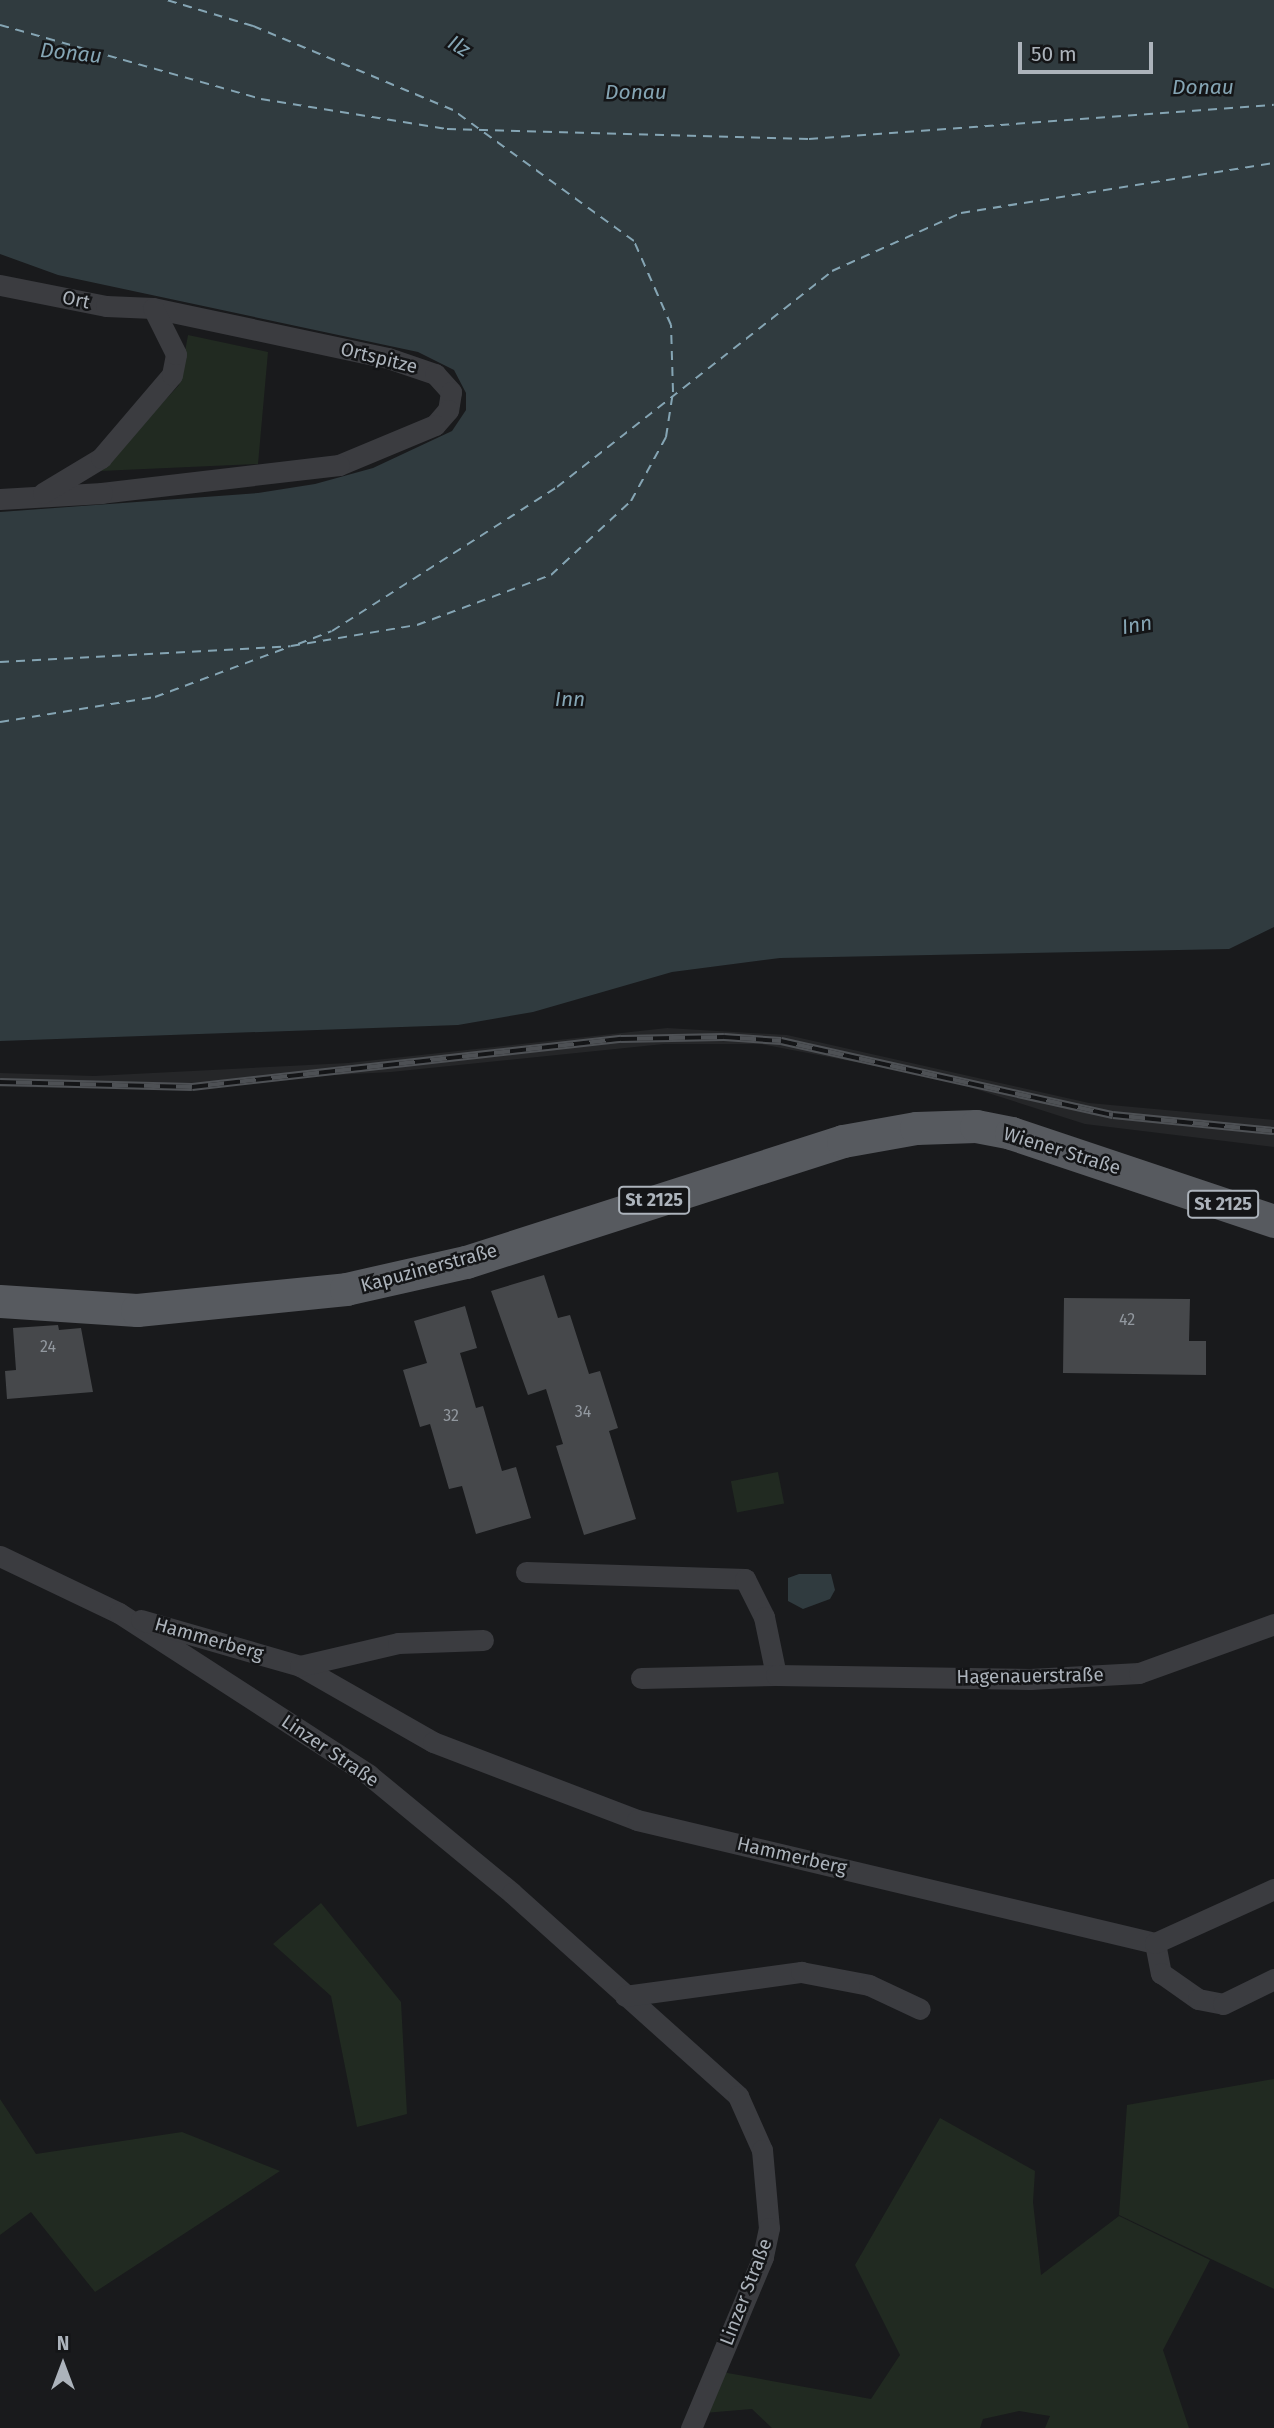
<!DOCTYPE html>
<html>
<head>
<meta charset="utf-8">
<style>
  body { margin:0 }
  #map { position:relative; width:1274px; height:2428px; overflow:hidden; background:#191a1c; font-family:"Fira Sans",sans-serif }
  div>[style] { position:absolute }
  .built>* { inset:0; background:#252628 }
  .green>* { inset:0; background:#212a21; transform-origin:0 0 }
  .water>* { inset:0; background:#303b3f }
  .ferry>* { height:2px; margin-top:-1px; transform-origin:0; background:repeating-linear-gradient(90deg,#85a5b4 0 9px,transparent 0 16px) }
  .building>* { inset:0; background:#46484b }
  .street>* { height:21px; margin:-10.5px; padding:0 10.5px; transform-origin:10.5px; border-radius:10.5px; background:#3b3c40 }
  .primary>* { height:33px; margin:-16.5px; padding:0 16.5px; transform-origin:16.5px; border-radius:16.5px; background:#575a5f }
  .rail>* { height:8px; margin-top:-4px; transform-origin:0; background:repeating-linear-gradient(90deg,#141517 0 16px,#4e5155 0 32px); box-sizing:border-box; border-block:2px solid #4e5155 }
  span { translate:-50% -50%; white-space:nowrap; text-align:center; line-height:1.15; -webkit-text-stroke:5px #141517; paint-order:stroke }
  .number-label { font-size:16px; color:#92989f }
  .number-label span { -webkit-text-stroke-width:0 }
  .shield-label span { padding:2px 5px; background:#141517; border:2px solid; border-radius:5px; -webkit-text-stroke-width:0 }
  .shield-label { font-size:18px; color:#acb3bb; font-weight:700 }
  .street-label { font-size:19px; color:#acb3bb }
  .water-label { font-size:21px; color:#85a5b4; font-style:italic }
  .north { position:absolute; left:28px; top:2330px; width:70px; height:70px; -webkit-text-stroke:5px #141517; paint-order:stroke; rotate:0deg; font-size:19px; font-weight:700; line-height:28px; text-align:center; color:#acb3bb }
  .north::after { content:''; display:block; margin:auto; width:24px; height:32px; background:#acb3bb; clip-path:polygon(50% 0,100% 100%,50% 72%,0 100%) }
  .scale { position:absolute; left:1018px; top:42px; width:135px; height:32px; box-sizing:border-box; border:4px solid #acb3bb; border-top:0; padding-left:9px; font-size:21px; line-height:24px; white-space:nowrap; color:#acb3bb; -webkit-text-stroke:5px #141517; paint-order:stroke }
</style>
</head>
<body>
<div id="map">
  <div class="built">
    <i style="clip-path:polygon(667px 1028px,787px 1035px,1089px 1103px,1274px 1120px,1274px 1147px,1085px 1124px,944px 1079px,761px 1044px,664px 1044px,391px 1072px,100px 1088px,0 1087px,0 1073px,94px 1076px,348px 1063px)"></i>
  </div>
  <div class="green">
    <i style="clip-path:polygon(188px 335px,268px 352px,258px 464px,100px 471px,179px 385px)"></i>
    <i style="left:778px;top:1472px;width:32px;height:48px;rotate:79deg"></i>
    <i style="clip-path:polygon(321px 1903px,401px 2002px,407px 2114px,357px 2127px,331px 1996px,273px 1944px)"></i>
    <i style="clip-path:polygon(1274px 2079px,1274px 2289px,1119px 2215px,1127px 2105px)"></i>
    <i style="clip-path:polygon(0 2099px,36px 2154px,182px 2132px,280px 2171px,95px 2292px,31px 2212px,0 2235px)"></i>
    <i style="clip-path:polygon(940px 2118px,1035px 2171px,1033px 2202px,1041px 2275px,1119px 2216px,1210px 2260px,1163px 2350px,1189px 2428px,1045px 2428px,1050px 2416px,1019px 2411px,983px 2419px,980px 2428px,772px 2428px,752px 2409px,704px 2413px,722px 2372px,871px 2399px,900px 2355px,855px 2265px)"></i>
  </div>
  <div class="water">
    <i style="clip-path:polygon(0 0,1274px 0,1274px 927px,1229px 949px,780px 958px,672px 972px,533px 1012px,458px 1025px,0 1041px,0 512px,258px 493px,315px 484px,373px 468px,452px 431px,466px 410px,466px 393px,454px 370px,418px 352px,58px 275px,0 254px)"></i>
    <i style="clip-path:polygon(799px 1574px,831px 1574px,835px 1590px,830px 1599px,803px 1609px,788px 1601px,788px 1578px)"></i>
  </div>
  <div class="ferry">
    <i style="left:0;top:25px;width:271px;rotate:15.8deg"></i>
    <i style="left:261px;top:99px;width:188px;rotate:9.2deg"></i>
    <i style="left:447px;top:129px;width:362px;rotate:1.6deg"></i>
    <i style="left:809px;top:139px;width:466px;rotate:-4.2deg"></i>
    <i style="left:298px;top:644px;width:36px;rotate:-21deg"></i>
    <i style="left:332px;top:631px;width:267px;rotate:-32.6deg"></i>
    <i style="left:557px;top:487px;width:350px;rotate:-38.1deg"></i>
    <i style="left:832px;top:271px;width:141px;rotate:-24.2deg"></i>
    <i style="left:961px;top:213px;width:317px;rotate:-9.1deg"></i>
    <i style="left:0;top:662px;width:291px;rotate:-3.1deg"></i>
    <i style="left:291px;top:646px;width:128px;rotate:-9.5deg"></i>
    <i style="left:417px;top:625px;width:143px;rotate:-20.5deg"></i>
    <i style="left:551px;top:575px;width:109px;rotate:-42.8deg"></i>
    <i style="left:631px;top:501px;width:73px;rotate:-61.3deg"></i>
    <i style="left:666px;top:437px;width:46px;rotate:-81.2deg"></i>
    <i style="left:673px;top:392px;width:67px;rotate:-91.7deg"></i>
    <i style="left:671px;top:325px;width:92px;rotate:-113.8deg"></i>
    <i style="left:634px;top:241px;width:223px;rotate:-144.1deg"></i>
    <i style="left:453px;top:110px;width:217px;rotate:-157.2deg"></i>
    <i style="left:253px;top:26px;width:90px;rotate:-163.2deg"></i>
    <i style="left:0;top:722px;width:157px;rotate:-9.2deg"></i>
    <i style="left:155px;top:697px;width:140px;rotate:-20.5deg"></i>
  </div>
  <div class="building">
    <i style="clip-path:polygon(544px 1275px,558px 1318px,570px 1315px,589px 1374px,600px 1371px,618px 1428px,609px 1431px,636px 1519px,584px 1535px,556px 1446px,563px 1444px,546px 1389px,528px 1395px,491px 1291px)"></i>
    <i style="clip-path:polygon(1064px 1298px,1190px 1299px,1189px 1341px,1206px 1341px,1206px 1375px,1063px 1373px)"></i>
    <i style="clip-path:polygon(465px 1306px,477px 1348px,460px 1353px,476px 1408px,483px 1406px,502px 1471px,516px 1467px,531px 1518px,476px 1534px,462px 1486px,449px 1489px,430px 1424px,420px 1427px,403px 1370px,427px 1363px,414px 1321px)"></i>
    <i style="clip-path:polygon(58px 1325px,59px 1330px,81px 1328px,93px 1392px,7px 1399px,5px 1371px,16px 1370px,13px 1328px)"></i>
  </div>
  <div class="street">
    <i style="left:0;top:285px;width:108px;rotate:11.2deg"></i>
    <i style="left:106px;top:306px;width:47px;rotate:2.4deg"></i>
    <i style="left:153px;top:308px;width:240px;rotate:12deg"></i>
    <i style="left:388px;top:358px;width:50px;rotate:18.8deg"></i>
    <i style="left:435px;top:374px;width:24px;rotate:48deg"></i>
    <i style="left:451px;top:392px;width:18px;rotate:99deg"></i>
    <i style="left:448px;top:410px;width:20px;rotate:131deg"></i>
    <i style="left:435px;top:425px;width:104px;rotate:157.4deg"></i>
    <i style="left:339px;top:465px;width:239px;rotate:173.3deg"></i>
    <i style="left:102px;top:493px;width:102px;rotate:176.6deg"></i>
    <i style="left:43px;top:493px;width:68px;rotate:-31.1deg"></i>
    <i style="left:101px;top:458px;width:109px;rotate:-49.5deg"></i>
    <i style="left:172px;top:375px;width:21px;rotate:-79deg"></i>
    <i style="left:176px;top:354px;width:51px;rotate:-116.6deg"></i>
    <i style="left:0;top:1556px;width:132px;rotate:25.6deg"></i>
    <i style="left:119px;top:1613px;width:298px;rotate:32.9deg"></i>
    <i style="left:369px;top:1775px;width:185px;rotate:39.5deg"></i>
    <i style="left:512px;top:1893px;width:304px;rotate:41.9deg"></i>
    <i style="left:738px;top:2096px;width:59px;rotate:66deg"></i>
    <i style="left:762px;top:2150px;width:78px;rotate:84.9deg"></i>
    <i style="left:769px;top:2228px;width:30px;rotate:102deg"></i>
    <i style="left:763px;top:2257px;width:186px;rotate:112.8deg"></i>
    <i style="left:526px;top:1572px;width:219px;rotate:1.8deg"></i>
    <i style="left:745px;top:1579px;width:42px;rotate:63.4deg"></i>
    <i style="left:764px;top:1617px;width:59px;rotate:78.3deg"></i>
    <i style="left:141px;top:1620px;width:166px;rotate:16.1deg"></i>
    <i style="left:300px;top:1666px;width:153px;rotate:29.7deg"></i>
    <i style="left:433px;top:1742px;width:218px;rotate:20.9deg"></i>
    <i style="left:637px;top:1820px;width:532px;rotate:13.36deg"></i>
    <i style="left:1155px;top:1943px;width:31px;rotate:79deg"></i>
    <i style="left:1161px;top:1973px;width:45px;rotate:35.1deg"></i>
    <i style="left:1198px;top:1999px;width:25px;rotate:11deg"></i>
    <i style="left:1223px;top:2004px;width:57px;rotate:-26.1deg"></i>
    <i style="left:300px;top:1666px;width:101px;rotate:-13.2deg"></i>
    <i style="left:398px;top:1643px;width:85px;rotate:-2deg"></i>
    <i style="left:641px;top:1678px;width:135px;rotate:-1.3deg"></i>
    <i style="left:776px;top:1675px;width:254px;rotate:0.9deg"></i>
    <i style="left:1030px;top:1679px;width:109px;rotate:-3.2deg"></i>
    <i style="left:1139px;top:1673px;width:144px;rotate:-19.9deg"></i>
    <i style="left:1155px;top:1943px;width:131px;rotate:-24.4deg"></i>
    <i style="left:625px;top:1996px;width:178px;rotate:-7.8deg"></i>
    <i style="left:801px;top:1972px;width:69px;rotate:10.8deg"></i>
    <i style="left:869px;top:1985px;width:56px;rotate:25.2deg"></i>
  </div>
  <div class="primary">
    <i style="left:0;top:1301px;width:137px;rotate:3.8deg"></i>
    <i style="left:137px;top:1310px;width:210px;rotate:-5.7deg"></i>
    <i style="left:346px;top:1289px;width:123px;rotate:-12.7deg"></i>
    <i style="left:466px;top:1262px;width:396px;rotate:-17.8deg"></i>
    <i style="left:843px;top:1141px;width:74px;rotate:-10.1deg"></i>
    <i style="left:916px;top:1128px;width:60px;rotate:-1.9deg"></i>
    <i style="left:976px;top:1126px;width:36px;rotate:11deg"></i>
    <i style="left:1011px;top:1133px;width:277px;rotate:18.5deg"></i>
  </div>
  <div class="rail">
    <i style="left:0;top:1082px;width:192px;rotate:1.5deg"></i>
    <i style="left:192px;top:1087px;width:432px;rotate:-6.4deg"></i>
    <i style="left:621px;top:1039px;width:103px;rotate:-1.1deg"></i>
    <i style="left:724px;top:1037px;width:57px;rotate:4deg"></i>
    <i style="left:781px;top:1041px;width:340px;rotate:12.6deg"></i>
    <i style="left:1113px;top:1115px;width:162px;rotate:5.7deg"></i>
  </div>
  <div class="number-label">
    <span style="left:1127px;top:1320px">42</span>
    <span style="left:48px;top:1347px">24</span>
    <span style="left:583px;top:1412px">34</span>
    <span style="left:451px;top:1416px">32</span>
  </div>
  <div class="shield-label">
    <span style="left:654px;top:1200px">St 2125</span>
    <span style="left:1223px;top:1204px">St 2125</span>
  </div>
  <div class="street-label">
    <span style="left:76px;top:300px;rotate:12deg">Ort</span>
    <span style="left:379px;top:358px;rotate:14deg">Ortspitze</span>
    <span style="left:1062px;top:1151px;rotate:17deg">Wiener Straße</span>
    <span style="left:429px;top:1268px;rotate:-15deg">Kapuzinerstraße</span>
    <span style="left:209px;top:1639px;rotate:16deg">Hammerberg</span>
    <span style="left:1030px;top:1676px;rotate:-1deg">Hagenauerstraße</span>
    <span style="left:330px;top:1751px;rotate:34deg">Linzer Straße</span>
    <span style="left:792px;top:1856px;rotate:13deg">Hammerberg</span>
    <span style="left:746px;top:2292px;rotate:-69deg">Linzer Straße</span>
  </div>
  <div class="water-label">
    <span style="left:459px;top:46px;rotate:32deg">Ilz</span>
    <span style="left:71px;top:53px;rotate:6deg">Donau</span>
    <span style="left:1203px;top:87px">Donau</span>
    <span style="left:636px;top:92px">Donau</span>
    <span style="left:1137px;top:625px;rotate:-9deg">Inn</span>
    <span style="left:570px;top:699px">Inn</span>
  </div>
  <div class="north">N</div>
  <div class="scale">50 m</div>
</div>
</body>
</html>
